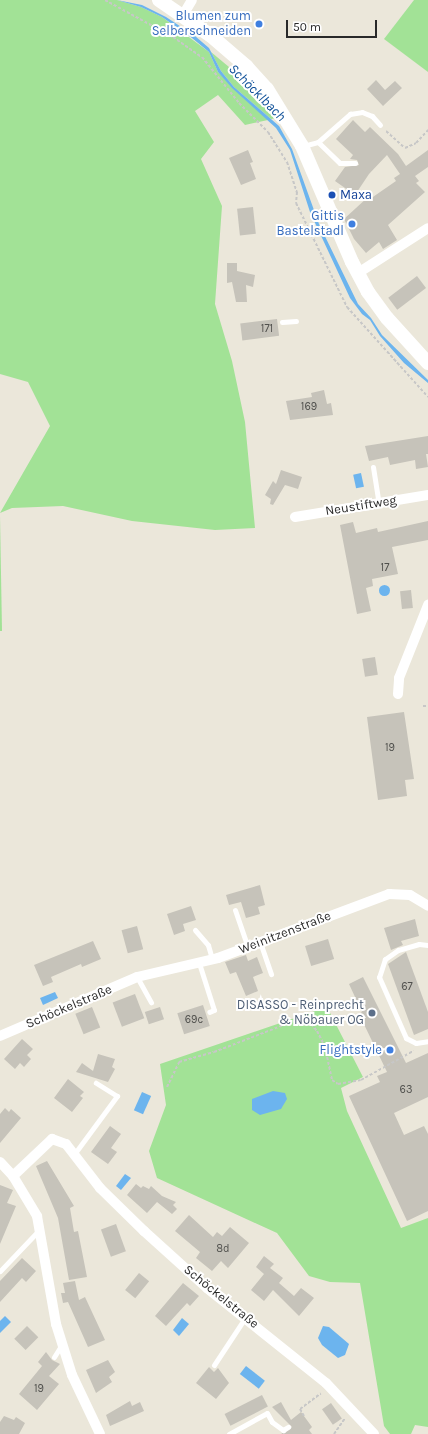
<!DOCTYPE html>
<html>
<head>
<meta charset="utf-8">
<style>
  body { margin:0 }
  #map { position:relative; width:428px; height:1434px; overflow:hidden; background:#ebe7da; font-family:Karla,sans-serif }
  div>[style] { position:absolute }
  .green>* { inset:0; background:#a2e296 }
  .water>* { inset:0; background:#6cb4ee; transform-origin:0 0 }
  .round { border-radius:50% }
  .building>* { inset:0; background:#c6c3ba; transform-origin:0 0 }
  .path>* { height:2px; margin-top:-1px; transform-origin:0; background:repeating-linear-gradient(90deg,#c7c7c7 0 3px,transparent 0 5px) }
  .service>* { height:5px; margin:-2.5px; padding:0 2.5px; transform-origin:2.5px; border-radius:2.5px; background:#fff }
  .minor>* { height:10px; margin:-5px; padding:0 5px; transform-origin:5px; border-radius:5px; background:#fff }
  .secondary>* { height:14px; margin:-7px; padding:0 7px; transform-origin:7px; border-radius:7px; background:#fff }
  .dots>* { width:11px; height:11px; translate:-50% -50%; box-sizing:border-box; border:2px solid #fff; border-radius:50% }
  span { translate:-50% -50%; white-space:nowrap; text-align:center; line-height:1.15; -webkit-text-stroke:4px #fff; paint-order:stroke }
  .number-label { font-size:11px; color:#50504d }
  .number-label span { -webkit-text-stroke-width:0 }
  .shop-label { font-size:13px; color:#366cbe }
  .right { translate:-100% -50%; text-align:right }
  .transit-label { font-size:13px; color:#164399 }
  .left { translate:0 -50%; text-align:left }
  .street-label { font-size:13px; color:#292929 }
  .service-label { font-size:13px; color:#4e5e75 }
  .water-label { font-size:14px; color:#0d4f98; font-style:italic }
  .scale { position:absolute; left:286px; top:20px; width:91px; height:18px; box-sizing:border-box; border:2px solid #292929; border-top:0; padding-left:5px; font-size:12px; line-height:14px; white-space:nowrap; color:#292929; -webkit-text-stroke:3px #fff; paint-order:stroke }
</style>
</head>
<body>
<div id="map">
  <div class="green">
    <i style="clip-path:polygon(0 0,117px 0,141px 7px,162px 17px,209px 52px,218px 72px,268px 120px,245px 125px,218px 95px,195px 111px,214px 142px,201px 159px,222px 206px,215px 304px,232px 361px,245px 422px,255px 528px,215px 530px,132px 521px,63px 506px,12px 508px,0 513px,50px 426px,28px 382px,0 374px)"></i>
    <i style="clip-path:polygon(414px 0,428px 0,428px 72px,384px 39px)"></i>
    <i style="clip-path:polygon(211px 52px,241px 77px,277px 118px,271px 119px,234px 87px,221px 71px)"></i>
    <i style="clip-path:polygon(0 516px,2px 631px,0 631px)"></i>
    <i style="clip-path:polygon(327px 1007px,363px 1077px,341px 1088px,347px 1111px,401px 1228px,428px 1218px,428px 1427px,415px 1425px,411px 1434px,390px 1434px,384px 1426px,360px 1283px,330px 1282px,309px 1276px,277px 1233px,157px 1178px,149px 1151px,166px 1105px,160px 1064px)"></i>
  </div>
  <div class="water">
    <i style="clip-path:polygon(117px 0,142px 5px,166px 17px,195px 36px,209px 48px,221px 71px,234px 87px,279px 126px,292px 149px,319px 224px,358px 304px,371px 318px,382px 335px,428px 380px,428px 383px,404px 363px,380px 336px,370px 320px,362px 314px,350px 298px,310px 212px,290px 150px,276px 128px,232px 88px,218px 72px,209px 52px,192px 38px,162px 17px,141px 7px)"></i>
    <i style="left:361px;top:473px;width:14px;height:8px;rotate:78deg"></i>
    <i class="round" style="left:378.5px;top:584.5px;width:11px;height:11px"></i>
    <i style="clip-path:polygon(55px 992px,58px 998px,43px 1005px,40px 998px)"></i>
    <i style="clip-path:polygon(273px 1091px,285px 1093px,287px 1099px,281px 1109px,260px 1115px,252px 1110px,252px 1099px)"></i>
    <i style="left:142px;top:1092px;width:10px;height:20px;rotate:24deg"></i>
    <i style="clip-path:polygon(125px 1174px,131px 1178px,121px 1190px,116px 1186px)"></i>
    <i style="clip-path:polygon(5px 1316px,11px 1322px,0 1333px,0 1321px)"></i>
    <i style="clip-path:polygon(182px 1318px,189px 1324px,179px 1336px,173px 1330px)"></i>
    <i style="clip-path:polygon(323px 1326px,329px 1327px,349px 1344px,345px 1355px,338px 1358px,322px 1345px,318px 1338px)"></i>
    <i style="left:246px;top:1366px;width:24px;height:10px;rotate:38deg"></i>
  </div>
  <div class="building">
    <i style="clip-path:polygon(376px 80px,385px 90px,395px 81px,402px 88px,383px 106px,367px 89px)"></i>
    <i style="clip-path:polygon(353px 120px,365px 132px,370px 127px,398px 154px,406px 166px,428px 150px,428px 167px,415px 176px,419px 181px,416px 183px,425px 192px,388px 225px,397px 240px,383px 249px,379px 242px,366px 253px,354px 239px,344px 219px,368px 197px,370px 199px,396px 181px,394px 178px,400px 174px,387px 155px,369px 174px,355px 195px,335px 181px,345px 167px,359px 165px,357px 160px,350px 159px,353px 155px,336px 139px)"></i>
    <i style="clip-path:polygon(248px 150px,253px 162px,250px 163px,256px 179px,241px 185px,229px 158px)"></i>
    <i style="left:253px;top:207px;width:27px;height:16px;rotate:84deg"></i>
    <i style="clip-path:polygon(227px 263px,237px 263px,237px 271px,255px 275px,253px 287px,246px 285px,247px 302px,236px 302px,232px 282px,227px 283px)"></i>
    <i style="left:417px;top:276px;width:15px;height:36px;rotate:53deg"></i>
    <i style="left:277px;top:319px;width:17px;height:37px;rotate:83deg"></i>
    <i style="clip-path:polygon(324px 390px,327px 404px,331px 403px,333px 415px,290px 420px,286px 401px,312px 397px,311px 393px)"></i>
    <i style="clip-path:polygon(428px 436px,428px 454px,426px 454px,428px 467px,416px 469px,415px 460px,390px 465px,388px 457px,369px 461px,365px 446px)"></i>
    <i style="clip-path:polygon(281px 470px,302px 477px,298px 489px,285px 485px,273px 505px,270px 504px,271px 499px,265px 495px,273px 481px,276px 484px)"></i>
    <i style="clip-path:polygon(428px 521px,428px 540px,392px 547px,398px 574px,372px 579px,373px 586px,366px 588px,371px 611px,357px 614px,340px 525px,353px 522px,356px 533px,377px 528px,378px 532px)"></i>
    <i style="left:411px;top:590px;width:18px;height:11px;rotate:84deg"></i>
    <i style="left:375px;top:657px;width:18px;height:13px;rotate:81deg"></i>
    <i style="clip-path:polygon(404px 712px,414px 779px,405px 780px,407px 796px,378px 800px,367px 717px)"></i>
    <i style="clip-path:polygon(260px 885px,265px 905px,258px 907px,260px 914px,246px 918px,241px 902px,229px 905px,226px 895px)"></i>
    <i style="clip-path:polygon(191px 906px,196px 920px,183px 924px,185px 931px,174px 935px,167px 914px)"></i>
    <i style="clip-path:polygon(415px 919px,419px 936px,401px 941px,403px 945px,391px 950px,384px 928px)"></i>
    <i style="left:137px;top:926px;width:24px;height:16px;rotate:75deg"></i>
    <i style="left:328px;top:939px;width:21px;height:24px;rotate:73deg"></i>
    <i style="clip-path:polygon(93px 941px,101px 959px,82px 967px,81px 964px,51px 977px,53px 982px,43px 986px,34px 965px)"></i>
    <i style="clip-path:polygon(406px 952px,428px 1012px,428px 1029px,414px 1035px,388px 964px)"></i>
    <i style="clip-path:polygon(246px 955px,248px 961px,257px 957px,263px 973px,253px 977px,258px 991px,246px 996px,236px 972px,230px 974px,225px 962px)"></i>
    <i style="clip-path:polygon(363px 977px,406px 1063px,428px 1053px,428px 1097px,394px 1113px,404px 1135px,424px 1126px,428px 1134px,428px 1211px,407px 1221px,349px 1096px,380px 1082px,377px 1076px,387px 1072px,359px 1014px,362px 1012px,349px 984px)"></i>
    <i style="left:135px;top:994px;width:26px;height:24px;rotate:69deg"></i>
    <i style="left:203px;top:1005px;width:22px;height:27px;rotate:72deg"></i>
    <i style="left:92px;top:1007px;width:22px;height:18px;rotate:68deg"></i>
    <i style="left:160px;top:1007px;width:13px;height:16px;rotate:72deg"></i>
    <i style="clip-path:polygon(22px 1039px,33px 1049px,27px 1055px,31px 1059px,24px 1067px,20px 1063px,15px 1069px,4px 1059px)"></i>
    <i style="clip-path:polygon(98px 1054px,115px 1059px,112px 1067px,115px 1069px,108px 1082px,76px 1072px,82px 1063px,93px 1071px)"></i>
    <i style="clip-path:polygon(68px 1079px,84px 1092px,80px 1096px,83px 1098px,72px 1112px,54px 1098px)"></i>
    <i style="clip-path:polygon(5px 1108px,9px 1112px,11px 1109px,21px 1118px,0 1143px,0 1114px)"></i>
    <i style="clip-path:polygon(110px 1126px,121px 1134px,111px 1148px,117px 1152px,108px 1164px,91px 1152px)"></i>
    <i style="clip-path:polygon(47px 1161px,74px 1206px,70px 1208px,74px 1232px,78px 1231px,87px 1277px,69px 1280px,58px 1218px,36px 1166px)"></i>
    <i style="clip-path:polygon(136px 1184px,141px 1188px,143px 1186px,149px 1189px,151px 1186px,162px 1196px,176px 1202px,173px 1205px,177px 1209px,172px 1214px,157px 1202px,147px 1213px,127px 1195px)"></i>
    <i style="clip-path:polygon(0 1185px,13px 1190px,7px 1203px,16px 1206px,0 1244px)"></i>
    <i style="clip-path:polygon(189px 1215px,213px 1237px,217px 1232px,222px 1236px,230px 1227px,249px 1243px,228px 1268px,221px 1261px,212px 1271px,196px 1258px,200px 1252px,175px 1231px)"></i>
    <i style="left:116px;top:1224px;width:29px;height:16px;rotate:70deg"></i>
    <i style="clip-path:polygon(264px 1256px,274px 1264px,270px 1268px,283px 1278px,279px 1283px,294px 1296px,301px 1288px,314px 1298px,299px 1316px,273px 1290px,264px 1301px,251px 1290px,264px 1274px,256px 1267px)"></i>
    <i style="clip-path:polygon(22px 1258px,36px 1271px,26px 1282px,22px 1278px,0 1302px,0 1281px)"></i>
    <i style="left:139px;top:1273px;width:13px;height:22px;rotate:39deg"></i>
    <i style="clip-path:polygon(75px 1281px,79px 1300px,85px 1297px,105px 1340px,88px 1347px,68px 1302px,63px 1303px,61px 1293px,65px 1293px,63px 1283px)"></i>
    <i style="clip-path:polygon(183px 1283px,199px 1296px,190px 1306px,187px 1303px,166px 1326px,155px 1316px)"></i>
    <i style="left:27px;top:1326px;width:16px;height:18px;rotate:45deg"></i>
    <i style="clip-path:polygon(46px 1352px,52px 1360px,60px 1364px,49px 1376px,59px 1384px,37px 1410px,19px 1394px,42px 1366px,38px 1362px)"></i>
    <i style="clip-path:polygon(108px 1360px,115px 1372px,109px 1377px,112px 1382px,96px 1393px,86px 1370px)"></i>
    <i style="clip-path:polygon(209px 1367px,214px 1372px,218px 1368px,229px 1383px,216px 1399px,196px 1383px)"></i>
    <i style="left:262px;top:1395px;width:13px;height:42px;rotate:63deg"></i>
    <i style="clip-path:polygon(130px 1401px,132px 1406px,140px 1402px,144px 1411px,110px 1426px,106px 1415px)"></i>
    <i style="clip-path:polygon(281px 1402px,291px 1420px,301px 1412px,312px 1427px,309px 1430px,312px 1434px,281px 1434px,292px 1427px,272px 1407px)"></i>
    <i style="left:331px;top:1403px;width:19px;height:11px;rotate:55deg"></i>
    <i style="clip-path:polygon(4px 1416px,14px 1420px,16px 1417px,25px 1423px,19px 1434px,0 1434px,0 1422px)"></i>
  </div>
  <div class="path">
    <i style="left:105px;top:0;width:77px;rotate:28.6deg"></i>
    <i style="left:173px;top:37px;width:35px;rotate:35deg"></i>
    <i style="left:202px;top:57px;width:59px;rotate:51.2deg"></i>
    <i style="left:239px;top:103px;width:41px;rotate:45deg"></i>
    <i style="left:268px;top:132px;width:36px;rotate:58deg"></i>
    <i style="left:287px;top:162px;width:32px;rotate:72deg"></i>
    <i style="left:297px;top:192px;width:11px;rotate:95deg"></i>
    <i style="left:296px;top:203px;width:116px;rotate:63.9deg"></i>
    <i style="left:347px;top:307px;width:121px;rotate:48deg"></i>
    <i style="left:386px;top:131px;width:25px;rotate:42deg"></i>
    <i style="left:405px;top:148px;width:12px;rotate:-24deg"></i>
    <i style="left:416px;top:143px;width:18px;rotate:-47deg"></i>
    <i style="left:423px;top:706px;width:5px"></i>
    <i style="left:167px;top:1087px;width:28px;rotate:-64deg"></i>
    <i style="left:179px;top:1062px;width:36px;rotate:-16deg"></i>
    <i style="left:214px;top:1052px;width:91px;rotate:-21.2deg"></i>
    <i style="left:299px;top:1019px;width:9px;rotate:6deg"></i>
    <i style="left:308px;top:1020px;width:14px;rotate:51deg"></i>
    <i style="left:317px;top:1031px;width:18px;rotate:63deg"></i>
    <i style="left:325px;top:1047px;width:34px;rotate:78deg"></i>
    <i style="left:332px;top:1080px;width:7px;rotate:34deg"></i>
    <i style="left:338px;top:1084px;width:23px;rotate:-10deg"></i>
    <i style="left:361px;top:1080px;width:60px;rotate:-29.1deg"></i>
    <i style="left:304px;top:1416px;width:8px;rotate:-120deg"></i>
    <i style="left:300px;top:1409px;width:26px;rotate:-37deg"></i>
    <i style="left:334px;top:1434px;width:19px;rotate:-55deg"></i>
  </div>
  <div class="service">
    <i style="left:318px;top:142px;width:43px;rotate:-41.2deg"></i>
    <i style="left:350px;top:114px;width:12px;rotate:-9deg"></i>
    <i style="left:362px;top:112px;width:11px;rotate:22deg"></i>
    <i style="left:372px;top:116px;width:12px;rotate:48deg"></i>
    <i style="left:303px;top:146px;width:16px;rotate:-15deg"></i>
    <i style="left:318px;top:142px;width:30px;rotate:44deg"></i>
    <i style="left:340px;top:163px;width:15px"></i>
    <i style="left:282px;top:322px;width:14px;rotate:-4deg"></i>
    <i style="left:373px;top:467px;width:36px;rotate:81deg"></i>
    <i style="left:235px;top:910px;width:39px;rotate:71deg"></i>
    <i style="left:195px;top:930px;width:20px;rotate:49deg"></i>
    <i style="left:208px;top:945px;width:15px;rotate:74deg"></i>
    <i style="left:260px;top:942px;width:34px;rotate:71deg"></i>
    <i style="left:428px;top:945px;width:9px;rotate:-174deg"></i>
    <i style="left:419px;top:944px;width:22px;rotate:164deg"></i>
    <i style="left:398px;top:950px;width:16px;rotate:145deg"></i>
    <i style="left:385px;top:959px;width:19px;rotate:108deg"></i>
    <i style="left:379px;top:977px;width:67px;rotate:66.1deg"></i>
    <i style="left:406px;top:1038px;width:11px;rotate:27deg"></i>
    <i style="left:416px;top:1043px;width:12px;rotate:-9deg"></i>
    <i style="left:199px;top:963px;width:49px;rotate:72.3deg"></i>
    <i style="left:214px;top:1010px;width:5px;rotate:158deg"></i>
    <i style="left:137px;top:977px;width:29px;rotate:61deg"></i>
    <i style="left:75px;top:1153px;width:71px;rotate:-53.6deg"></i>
    <i style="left:117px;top:1096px;width:25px;rotate:-148deg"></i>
    <i style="left:0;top:1271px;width:57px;rotate:-46.4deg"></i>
    <i style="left:54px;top:1357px;width:15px;rotate:-58deg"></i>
    <i style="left:214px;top:1365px;width:56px;rotate:-56.6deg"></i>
    <i style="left:229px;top:1434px;width:43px;rotate:-28.9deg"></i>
    <i style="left:267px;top:1413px;width:10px;rotate:61deg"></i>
    <i style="left:272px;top:1422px;width:14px;rotate:36deg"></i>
    <i style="left:283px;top:1430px;width:6px;rotate:-31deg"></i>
  </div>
  <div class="minor">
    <i style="left:183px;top:15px;width:17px;rotate:-59deg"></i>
    <i style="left:358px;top:273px;width:83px;rotate:-32.7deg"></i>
    <i style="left:295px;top:517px;width:135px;rotate:-9.4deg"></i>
    <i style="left:398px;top:694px;width:16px;rotate:-86deg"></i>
    <i style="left:399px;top:678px;width:79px;rotate:-68.3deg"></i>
    <i style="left:0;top:1036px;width:149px;rotate:-23.3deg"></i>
    <i style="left:137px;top:977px;width:83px;rotate:-13.2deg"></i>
    <i style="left:218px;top:958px;width:183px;rotate:-20.5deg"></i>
    <i style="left:389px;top:894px;width:21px;rotate:3deg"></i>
    <i style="left:410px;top:895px;width:21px;rotate:31deg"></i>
    <i style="left:0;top:1162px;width:19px;rotate:47deg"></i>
    <i style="left:13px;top:1176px;width:47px;rotate:59deg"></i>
    <i style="left:37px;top:1216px;width:110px;rotate:80deg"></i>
    <i style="left:56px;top:1324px;width:53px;rotate:72.6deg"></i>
    <i style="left:72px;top:1375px;width:65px;rotate:64.6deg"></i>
    <i style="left:13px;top:1176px;width:54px;rotate:-43.5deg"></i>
    <i style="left:52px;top:1139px;width:15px;rotate:20deg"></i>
    <i style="left:66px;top:1144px;width:56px;rotate:52.3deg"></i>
    <i style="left:100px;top:1188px;width:62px;rotate:44.3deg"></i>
    <i style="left:144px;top:1231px;width:85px;rotate:42.1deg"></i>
    <i style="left:207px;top:1288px;width:152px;rotate:38.6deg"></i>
    <i style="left:326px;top:1383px;width:70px;rotate:46.7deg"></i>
  </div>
  <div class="secondary">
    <i style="left:159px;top:0;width:62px;rotate:34.5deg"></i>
    <i style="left:210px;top:35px;width:48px;rotate:40.7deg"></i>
    <i style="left:246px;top:66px;width:31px;rotate:48deg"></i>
    <i style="left:267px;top:89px;width:67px;rotate:58.4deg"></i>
    <i style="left:302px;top:146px;width:126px;rotate:66.7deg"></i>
    <i style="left:352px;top:262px;width:34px;rotate:62deg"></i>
    <i style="left:368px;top:292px;width:32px;rotate:54deg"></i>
    <i style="left:387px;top:318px;width:61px;rotate:47.7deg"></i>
  </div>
  <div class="dots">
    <i style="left:259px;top:24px;background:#3f7fe0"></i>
    <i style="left:332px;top:195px;background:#1a4fb4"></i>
    <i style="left:352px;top:224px;background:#3f7fe0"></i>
    <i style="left:372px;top:1013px;background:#5c6f8a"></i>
    <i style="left:390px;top:1050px;background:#3f7fe0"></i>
  </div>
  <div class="number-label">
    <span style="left:267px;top:329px">171</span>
    <span style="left:309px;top:407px">169</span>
    <span style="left:385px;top:568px">17</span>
    <span style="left:390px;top:748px">19</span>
    <span style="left:407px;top:987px">67</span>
    <span style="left:194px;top:1020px">69c</span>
    <span style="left:406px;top:1090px">63</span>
    <span style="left:223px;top:1249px">8d</span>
    <span style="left:39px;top:1389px">19</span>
  </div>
  <div class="shop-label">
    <span class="right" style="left:251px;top:24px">Blumen zum<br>Selberschneiden</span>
    <span class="right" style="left:344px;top:224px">Gittis<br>Bastelstadl</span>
    <span class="right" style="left:382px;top:1050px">Flightstyle</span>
  </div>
  <div class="transit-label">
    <span class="left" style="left:340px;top:195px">Maxa</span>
  </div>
  <div class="street-label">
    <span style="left:361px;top:506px;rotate:-9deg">Neustiftweg</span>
    <span style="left:285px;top:933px;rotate:-21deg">Weinitzenstraße</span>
    <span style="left:69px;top:1007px;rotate:-23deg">Schöckelstraße</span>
    <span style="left:221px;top:1297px;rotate:39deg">Schöckelstraße</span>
  </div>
  <div class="service-label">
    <span class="right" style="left:364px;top:1013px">DISASSO - Reinprecht<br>&amp; Nöbauer OG</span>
  </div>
  <div class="water-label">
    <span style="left:257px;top:93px;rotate:45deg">Schöcklbach</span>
  </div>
  <div class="scale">50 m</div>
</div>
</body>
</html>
